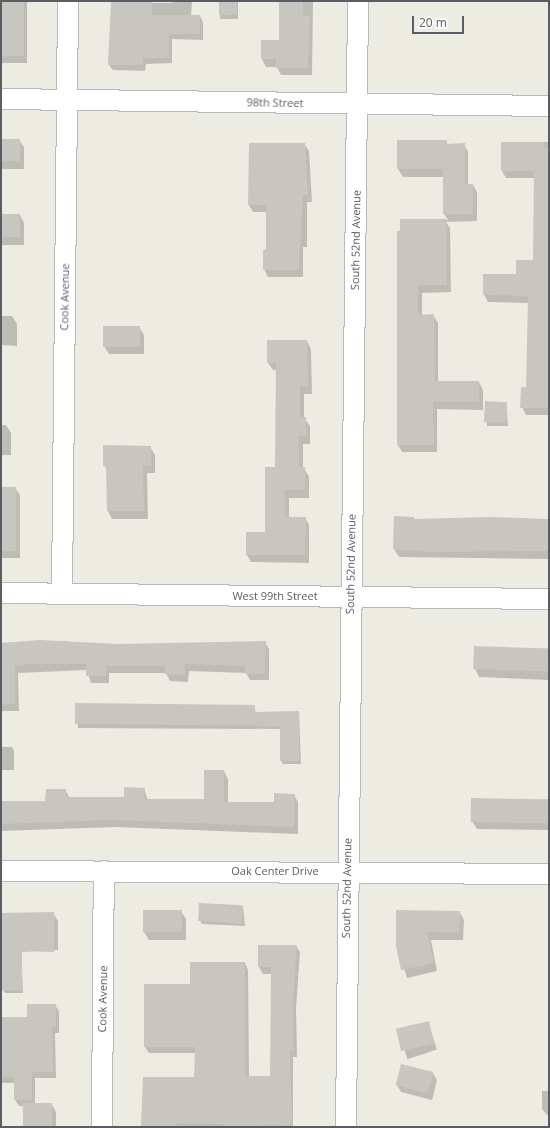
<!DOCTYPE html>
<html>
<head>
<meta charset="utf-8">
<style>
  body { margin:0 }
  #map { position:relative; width:550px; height:1128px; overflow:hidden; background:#edece3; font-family:"Open Sans",sans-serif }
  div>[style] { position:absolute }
  .shadow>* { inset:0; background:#0003; transform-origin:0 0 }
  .building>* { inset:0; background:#c8c6c0; transform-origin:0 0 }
  .roads { filter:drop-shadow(1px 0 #b8b9be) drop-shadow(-1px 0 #b8b9be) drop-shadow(0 1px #b8b9be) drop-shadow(0 -1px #b8b9be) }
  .minor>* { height:20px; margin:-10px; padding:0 10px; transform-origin:10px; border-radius:10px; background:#fff }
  span { translate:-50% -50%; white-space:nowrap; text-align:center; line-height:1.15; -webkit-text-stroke:3.5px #fff; paint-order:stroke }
  .street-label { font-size:11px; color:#5b5d62 }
  .frame { position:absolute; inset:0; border:2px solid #5b5d62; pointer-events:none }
  .scale { position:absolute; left:412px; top:16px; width:52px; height:18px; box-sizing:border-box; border:2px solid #5b5d62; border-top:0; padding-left:5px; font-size:12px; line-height:14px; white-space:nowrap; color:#5b5d62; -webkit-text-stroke:3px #fff; paint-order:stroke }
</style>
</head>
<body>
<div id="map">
  <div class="shadow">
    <i style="left:1px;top:1px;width:26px;height:62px"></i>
    <i style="clip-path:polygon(173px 1px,192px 1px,191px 16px,200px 16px,203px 22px,203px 40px,172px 39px,172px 63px,146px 64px,145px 71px,113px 70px,109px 65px,112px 3px,172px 3px)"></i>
    <i style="left:220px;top:1px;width:18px;height:18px"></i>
    <i style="clip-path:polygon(280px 1px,313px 1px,312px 75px,281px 75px,277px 67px,266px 67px,262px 59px,280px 41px)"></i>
    <i style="left:535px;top:1px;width:14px;height:1px"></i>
    <i style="clip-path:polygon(1px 140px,19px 140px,24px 147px,24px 169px,1px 169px)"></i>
    <i style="clip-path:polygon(398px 141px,446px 141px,448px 145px,464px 144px,468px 152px,468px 185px,473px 185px,477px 192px,477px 221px,446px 222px,450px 228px,451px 292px,422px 293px,422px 316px,433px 315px,438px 323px,438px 382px,479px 382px,483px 390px,483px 410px,437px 409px,437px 452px,402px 452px,398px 445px,401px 220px,448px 220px,444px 214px,444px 177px,403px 177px,398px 169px)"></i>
    <i style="clip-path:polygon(549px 142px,549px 415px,526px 415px,522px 407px,527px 388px,529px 303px,488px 302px,484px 294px,517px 275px,534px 261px,535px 178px,506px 178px,502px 171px,502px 143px)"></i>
    <i style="clip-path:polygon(304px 144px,309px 151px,312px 202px,307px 202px,307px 247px,303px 247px,303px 277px,268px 277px,264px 269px,267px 250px,267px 212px,253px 212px,249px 205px)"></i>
    <i style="clip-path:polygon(1px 215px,20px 215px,24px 223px,24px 245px,1px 245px)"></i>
    <i style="clip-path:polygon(1px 316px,12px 316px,17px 324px,17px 346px,1px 345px)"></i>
    <i style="clip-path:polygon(139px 327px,144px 335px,144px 354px,109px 354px,104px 346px)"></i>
    <i style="clip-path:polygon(307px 341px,311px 349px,312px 394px,304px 394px,304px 418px,310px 426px,310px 444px,303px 444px,303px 468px,309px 476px,309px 498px,289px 498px,289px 518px,305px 518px,309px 525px,309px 563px,251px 562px,247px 555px,266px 533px,276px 468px,277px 370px,273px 370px,268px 363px)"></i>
    <i style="clip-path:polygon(486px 402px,506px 403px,508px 426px,487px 426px)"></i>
    <i style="clip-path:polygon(1px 425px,6px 425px,11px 433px,11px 455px,1px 455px)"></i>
    <i style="clip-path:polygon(150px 447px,155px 455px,155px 473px,147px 473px,148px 519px,112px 519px,108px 511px,108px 471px,104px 465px)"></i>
    <i style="clip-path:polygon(1px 488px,15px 488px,20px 495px,20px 558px,1px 558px)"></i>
    <i style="clip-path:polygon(549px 519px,549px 559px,399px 557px,394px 549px,414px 520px)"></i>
    <i style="clip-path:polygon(68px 641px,70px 644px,118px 645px,265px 642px,269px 649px,269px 680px,250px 680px,246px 673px,189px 671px,188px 682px,170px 681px,166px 673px,109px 673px,109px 683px,91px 683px,87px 670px,18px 673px,19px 711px,1px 711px,1px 643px)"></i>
    <i style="clip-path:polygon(475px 647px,549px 649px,549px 680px,479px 677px,475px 669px)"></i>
    <i style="clip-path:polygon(76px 704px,254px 706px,256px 713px,299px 712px,301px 764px,283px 764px,281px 761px,281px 729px,78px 728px)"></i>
    <i style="clip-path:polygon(1px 747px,12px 747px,14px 751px,14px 770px,1px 770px)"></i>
    <i style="clip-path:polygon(224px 771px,228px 779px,228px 803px,275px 803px,294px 795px,298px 802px,298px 834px,116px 827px,1px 831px,1px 802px,46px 802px,65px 790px,70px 798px,125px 798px,144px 789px,148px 800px,204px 800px)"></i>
    <i style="clip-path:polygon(549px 800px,549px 830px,477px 829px,472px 821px)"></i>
    <i style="clip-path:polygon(243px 906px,245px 926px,202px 924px,200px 921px)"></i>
    <i style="clip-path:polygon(181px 911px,186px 919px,186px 940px,149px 940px,144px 932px)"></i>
    <i style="clip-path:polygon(459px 912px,464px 920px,463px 940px,431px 940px,437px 971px,407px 978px,397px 946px)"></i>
    <i style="clip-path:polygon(53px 913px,58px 921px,58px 950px,1px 953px,1px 914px)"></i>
    <i style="clip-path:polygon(259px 946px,296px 946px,300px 952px,296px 1009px,297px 1057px,293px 1057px,293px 1127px,143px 1127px,195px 1078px,196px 1053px,149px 1053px,145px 1047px,191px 985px,245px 963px,248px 970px,249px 1077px,271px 1077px,272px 974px,263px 974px,259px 967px)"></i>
    <i style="clip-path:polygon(22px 970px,23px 993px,5px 993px,3px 990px)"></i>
    <i style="clip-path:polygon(55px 1005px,59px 1011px,59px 1033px,55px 1033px,56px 1078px,35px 1078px,35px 1104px,51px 1104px,56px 1112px,56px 1127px,25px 1127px,24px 1106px,19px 1106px,15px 1100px,15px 1083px,1px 1083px,1px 1018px,28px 1018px)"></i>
    <i style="left:428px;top:1022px;width:29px;height:31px;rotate:72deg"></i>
    <i style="clip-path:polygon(432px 1072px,437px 1080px,432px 1100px,401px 1092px,397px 1085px)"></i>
    <i style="clip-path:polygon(542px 1091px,549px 1091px,549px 1117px,542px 1109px)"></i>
  </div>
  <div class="building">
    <i style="left:1px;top:1px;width:23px;height:55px"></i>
    <i style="left:219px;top:1px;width:18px;height:14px"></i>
    <i style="clip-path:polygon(279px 1px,303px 1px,303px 15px,310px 16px,308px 68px,276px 68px,276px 59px,261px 59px,261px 40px,279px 40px)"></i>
    <i style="clip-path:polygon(111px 2px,152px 2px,152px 15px,200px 15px,200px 34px,169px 34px,169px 58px,143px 58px,143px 65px,108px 65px)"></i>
    <i style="left:1px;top:139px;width:19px;height:22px"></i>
    <i style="clip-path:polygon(397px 140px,447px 140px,446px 144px,465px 143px,465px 184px,473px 184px,473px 214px,443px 214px,443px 169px,397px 169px)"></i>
    <i style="clip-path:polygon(501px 142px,544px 142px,544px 148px,549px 148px,549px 408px,520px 408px,521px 387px,526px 387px,528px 296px,483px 295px,483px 274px,516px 274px,516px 260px,533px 260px,534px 171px,501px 171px)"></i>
    <i style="clip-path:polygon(249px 143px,305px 143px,308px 195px,303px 195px,299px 270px,263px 270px,263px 250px,266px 249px,266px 205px,248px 205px)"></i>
    <i style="left:1px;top:214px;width:19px;height:23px"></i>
    <i style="clip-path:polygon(400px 219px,446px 219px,447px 285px,418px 285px,418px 315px,434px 314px,435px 381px,479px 381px,479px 402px,433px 402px,434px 445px,397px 445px,397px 231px,400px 231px)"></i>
    <i style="left:140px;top:326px;width:21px;height:37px;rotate:90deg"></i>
    <i style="clip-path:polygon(267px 340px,307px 340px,308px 386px,300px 386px,300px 417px,306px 417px,306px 436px,299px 436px,299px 467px,305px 467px,305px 490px,285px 490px,285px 517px,306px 517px,305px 555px,246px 555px,246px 532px,265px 532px,265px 467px,275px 467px,276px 363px,267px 363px)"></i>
    <i style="left:485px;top:401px;width:22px;height:21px;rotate:3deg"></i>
    <i style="clip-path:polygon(103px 445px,151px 446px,151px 466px,143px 466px,144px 511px,107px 511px,106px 466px,103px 466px)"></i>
    <i style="left:1px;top:487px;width:15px;height:64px"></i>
    <i style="clip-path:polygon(394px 516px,414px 517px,414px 519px,491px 517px,549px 519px,549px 551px,426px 552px,393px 549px)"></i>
    <i style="clip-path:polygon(40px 640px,118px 644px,266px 641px,265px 674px,245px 674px,245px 666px,185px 664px,185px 675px,165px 674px,165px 666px,106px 666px,106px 676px,86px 676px,86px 664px,29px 664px,15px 666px,15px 704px,1px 704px,1px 643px)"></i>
    <i style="left:474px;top:646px;width:75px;height:23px;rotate:2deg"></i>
    <i style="clip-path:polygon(75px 703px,255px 705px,255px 712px,299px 711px,299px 761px,280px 761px,280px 726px,75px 724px)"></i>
    <i style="clip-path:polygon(204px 770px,224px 770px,224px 802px,274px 802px,274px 793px,295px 794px,294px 827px,111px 820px,1px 824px,1px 801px,45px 801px,46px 789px,66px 789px,66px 797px,124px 797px,124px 787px,145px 788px,144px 799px,204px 799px)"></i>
    <i style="left:471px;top:798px;width:78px;height:24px;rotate:1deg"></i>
    <i style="left:199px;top:903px;width:44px;height:18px;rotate:3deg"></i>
    <i style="left:143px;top:910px;width:39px;height:22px"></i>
    <i style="clip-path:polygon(396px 910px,460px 911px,459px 933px,427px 932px,434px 963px,401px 970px,396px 946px)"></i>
    <i style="clip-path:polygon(54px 912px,54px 952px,22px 951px,22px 990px,2px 990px,1px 913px)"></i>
    <i style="clip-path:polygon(258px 945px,297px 945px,293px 1002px,294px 1051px,290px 1051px,292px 1125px,223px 1127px,223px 1124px,176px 1123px,176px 1127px,141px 1127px,143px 1077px,194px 1077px,195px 1047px,144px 1047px,144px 984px,190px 984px,190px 962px,245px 962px,245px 1076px,270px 1076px,271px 967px,258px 967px)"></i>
    <i style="clip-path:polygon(27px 1004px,56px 1004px,56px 1027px,52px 1027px,53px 1072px,32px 1072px,32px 1100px,14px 1100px,14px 1077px,1px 1077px,1px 1017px,27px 1017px)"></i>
    <i style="left:429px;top:1021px;width:23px;height:34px;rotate:77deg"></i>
    <i style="left:401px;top:1064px;width:33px;height:22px;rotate:14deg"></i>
    <i style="left:23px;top:1103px;width:29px;height:23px"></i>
  </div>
  <div class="roads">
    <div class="minor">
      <i style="left:1px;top:99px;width:548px;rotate:0.73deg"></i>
      <i style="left:1px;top:593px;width:548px;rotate:0.63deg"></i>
      <i style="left:62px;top:593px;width:592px;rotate:-89.42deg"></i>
      <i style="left:1px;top:871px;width:548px;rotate:0.31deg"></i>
      <i style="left:102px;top:1127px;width:256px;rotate:-89.6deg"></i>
      <i style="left:346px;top:1127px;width:1126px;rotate:-89.39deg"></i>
    </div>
  </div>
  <div class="street-label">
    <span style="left:275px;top:103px;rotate:1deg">98th Street</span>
    <span style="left:356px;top:240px;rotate:-89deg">South 52nd Avenue</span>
    <span style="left:65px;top:297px;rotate:-89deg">Cook Avenue</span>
    <span style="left:351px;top:564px;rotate:-89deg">South 52nd Avenue</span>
    <span style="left:275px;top:596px">West 99th Street</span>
    <span style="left:275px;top:871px">Oak Center Drive</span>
    <span style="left:347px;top:888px;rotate:-89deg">South 52nd Avenue</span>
    <span style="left:103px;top:999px;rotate:-89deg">Cook Avenue</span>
  </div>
  <div class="frame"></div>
  <div class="scale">20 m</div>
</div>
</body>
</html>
